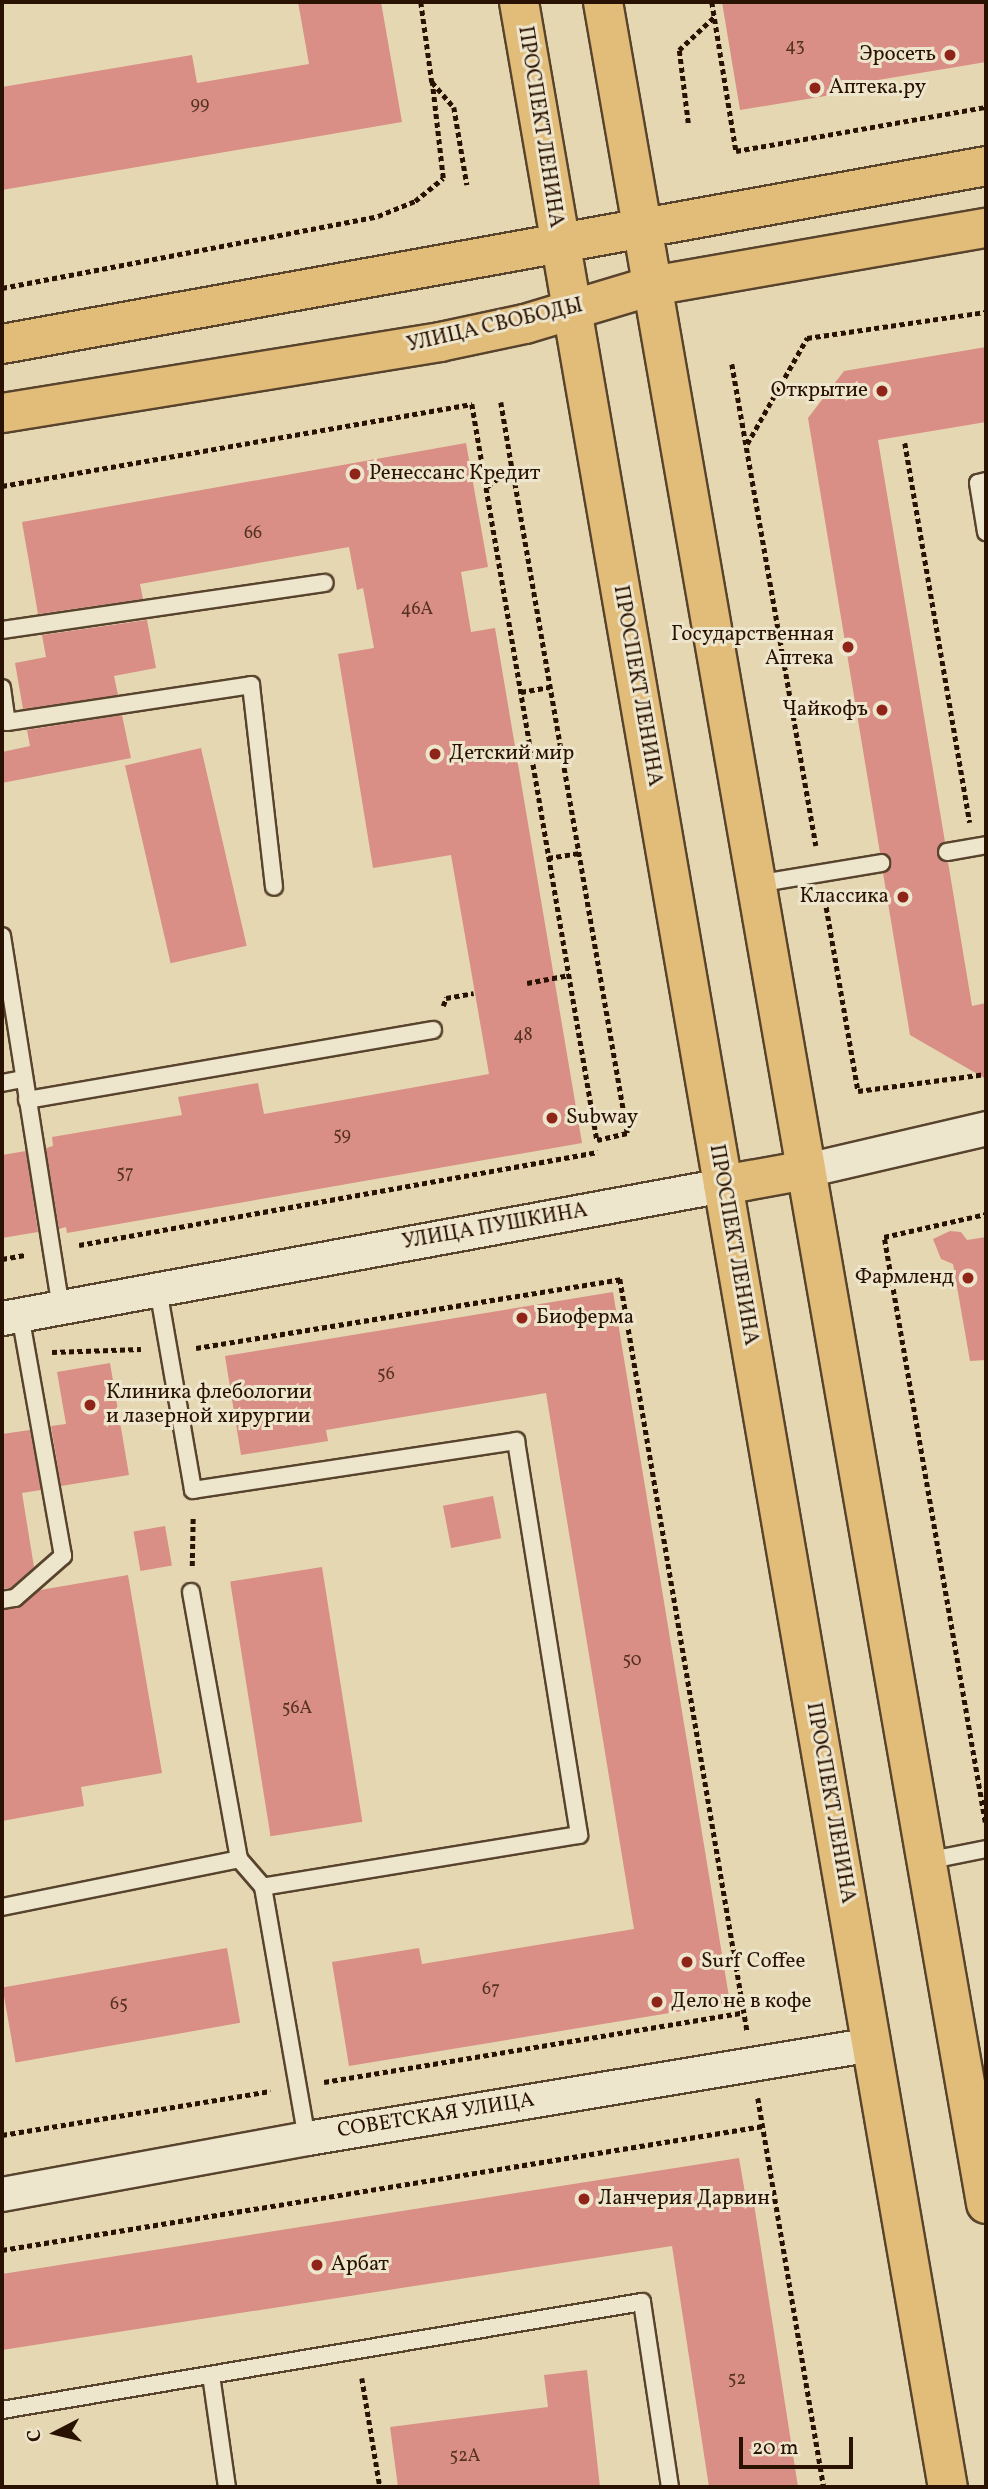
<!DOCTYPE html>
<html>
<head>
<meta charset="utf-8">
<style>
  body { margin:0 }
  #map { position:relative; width:988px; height:2489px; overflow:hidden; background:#e5d7b2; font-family:Vollkorn,serif }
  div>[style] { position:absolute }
  .building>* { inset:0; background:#d98f85; transform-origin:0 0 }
  .path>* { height:4.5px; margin-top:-2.25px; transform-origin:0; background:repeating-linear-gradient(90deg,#291201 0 5px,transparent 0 8.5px) }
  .roads { filter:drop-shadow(2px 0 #58432d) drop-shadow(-2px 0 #58432d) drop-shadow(0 2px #58432d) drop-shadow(0 -2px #58432d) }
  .service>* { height:16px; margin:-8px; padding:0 8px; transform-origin:8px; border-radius:8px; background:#eee5cd }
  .minor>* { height:33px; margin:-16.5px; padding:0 16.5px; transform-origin:16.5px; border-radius:16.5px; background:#eee5cd }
  .primary>* { height:38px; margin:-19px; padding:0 19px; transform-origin:19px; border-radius:19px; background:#e2bc79 }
  .dots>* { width:19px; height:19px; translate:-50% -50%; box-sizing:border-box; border:4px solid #eee5cd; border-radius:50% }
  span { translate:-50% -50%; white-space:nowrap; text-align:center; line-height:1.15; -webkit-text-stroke:6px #eee5cd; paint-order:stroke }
  .number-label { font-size:18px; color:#553122 }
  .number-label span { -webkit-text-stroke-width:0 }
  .poi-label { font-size:21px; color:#291201 }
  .right { translate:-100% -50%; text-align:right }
  .left { translate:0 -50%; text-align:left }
  .street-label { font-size:21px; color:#291201 }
  .frame { position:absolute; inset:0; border:4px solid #291201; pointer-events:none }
  .north { position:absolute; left:21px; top:2398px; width:70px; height:70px; -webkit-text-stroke:5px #eee5cd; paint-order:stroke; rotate:263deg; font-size:19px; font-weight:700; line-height:28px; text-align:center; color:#291201 }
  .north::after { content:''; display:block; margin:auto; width:24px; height:32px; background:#291201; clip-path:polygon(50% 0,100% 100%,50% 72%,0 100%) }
  .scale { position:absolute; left:739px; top:2437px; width:114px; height:32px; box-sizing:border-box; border:4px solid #291201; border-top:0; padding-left:9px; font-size:21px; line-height:24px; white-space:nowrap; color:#291201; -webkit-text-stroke:5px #eee5cd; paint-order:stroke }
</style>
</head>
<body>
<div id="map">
  <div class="building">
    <i style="clip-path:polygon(298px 2px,381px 2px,402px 122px,2px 190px,2px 87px,192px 55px,197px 83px,309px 64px)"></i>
    <i style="clip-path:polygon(722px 2px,986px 2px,986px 62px,866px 82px,868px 89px,740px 110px)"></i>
    <i style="clip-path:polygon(986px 347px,986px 422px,878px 440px,945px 842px,937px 855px,948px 862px,972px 1006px,986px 1003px,986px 1079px,910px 1035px,883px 873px,891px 862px,880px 853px,808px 418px,844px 371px)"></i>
    <i style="clip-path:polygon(466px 443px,488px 567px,461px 572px,471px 632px,495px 628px,582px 1143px,67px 1233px,66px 1227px,59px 1229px,46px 1148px,53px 1146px,52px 1137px,182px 1115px,178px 1097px,258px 1083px,264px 1114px,489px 1074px,451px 855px,373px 868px,338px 654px,374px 648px,363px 588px,357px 590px,349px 547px,140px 584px,143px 599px,38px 614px,22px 522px)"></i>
    <i style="clip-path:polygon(147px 620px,156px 668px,114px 676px,118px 695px,23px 709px,15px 663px,46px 657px,42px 635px)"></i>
    <i style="clip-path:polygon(122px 715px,131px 758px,2px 783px,2px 752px,30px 746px,27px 730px)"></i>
    <i style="left:201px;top:748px;width:203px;height:78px;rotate:77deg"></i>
    <i style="clip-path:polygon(26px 1151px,38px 1232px,2px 1238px,2px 1155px)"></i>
    <i style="clip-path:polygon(950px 1231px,961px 1232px,967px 1240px,986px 1237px,986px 1360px,970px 1361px,953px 1264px,941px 1259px,933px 1239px)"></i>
    <i style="clip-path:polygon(613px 1292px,730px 2003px,349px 2066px,332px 1962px,419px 1948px,422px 1964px,634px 1929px,546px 1393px,326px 1430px,328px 1441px,241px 1455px,225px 1356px)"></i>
    <i style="clip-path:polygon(110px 1363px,129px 1475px,61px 1486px,51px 1426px,66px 1424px,57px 1372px)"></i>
    <i style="clip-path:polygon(30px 1430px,41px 1490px,22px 1493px,34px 1567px,10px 1588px,2px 1589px,2px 1434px)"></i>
    <i style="left:493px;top:1496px;width:43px;height:51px;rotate:79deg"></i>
    <i style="left:165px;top:1526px;width:40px;height:32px;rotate:80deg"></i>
    <i style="left:322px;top:1567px;width:258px;height:93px;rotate:81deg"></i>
    <i style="clip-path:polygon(128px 1575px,162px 1773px,81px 1787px,84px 1806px,2px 1821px,2px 1610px,21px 1606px,40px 1590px)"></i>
    <i style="left:227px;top:1948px;width:76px;height:228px;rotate:80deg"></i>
    <i style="clip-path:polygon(739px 2158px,745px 2193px,752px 2191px,798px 2487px,709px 2487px,672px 2246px,2px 2350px,2px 2274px)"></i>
    <i style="clip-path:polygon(587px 2370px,600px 2487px,398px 2487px,390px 2427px,548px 2407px,544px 2375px)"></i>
  </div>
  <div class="path">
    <i style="left:421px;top:2px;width:81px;rotate:82.2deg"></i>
    <i style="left:712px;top:2px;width:151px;rotate:80.8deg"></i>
    <i style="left:736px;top:151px;width:254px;rotate:-10deg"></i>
    <i style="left:688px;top:123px;width:74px;rotate:-97deg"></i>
    <i style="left:679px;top:50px;width:48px;rotate:-43.3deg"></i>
    <i style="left:2px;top:288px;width:383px;rotate:-10.8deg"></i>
    <i style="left:378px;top:216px;width:40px;rotate:-22deg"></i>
    <i style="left:415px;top:201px;width:36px;rotate:-39deg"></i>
    <i style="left:443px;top:178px;width:97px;rotate:-96.5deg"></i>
    <i style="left:432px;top:82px;width:33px;rotate:49deg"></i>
    <i style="left:454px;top:107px;width:79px;rotate:80.5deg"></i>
    <i style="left:732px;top:364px;width:489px;rotate:80.1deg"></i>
    <i style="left:501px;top:402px;width:67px;rotate:80.5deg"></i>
    <i style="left:905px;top:443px;width:385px;rotate:80.3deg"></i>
    <i style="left:747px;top:444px;width:122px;rotate:-60.5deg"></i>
    <i style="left:807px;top:338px;width:181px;rotate:-8.3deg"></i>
    <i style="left:2px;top:486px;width:477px;rotate:-9.9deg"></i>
    <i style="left:472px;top:404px;width:747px;rotate:80.36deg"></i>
    <i style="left:597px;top:1140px;width:31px;rotate:-13deg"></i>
    <i style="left:627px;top:1133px;width:675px;rotate:-99.81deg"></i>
    <i style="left:512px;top:468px;width:33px;rotate:142deg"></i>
    <i style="left:521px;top:692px;width:29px;rotate:-10deg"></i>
    <i style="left:548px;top:858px;width:31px;rotate:-9deg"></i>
    <i style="left:825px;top:899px;width:195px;rotate:80.2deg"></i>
    <i style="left:858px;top:1091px;width:129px;rotate:-7.6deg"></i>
    <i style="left:527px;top:983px;width:43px;rotate:-10.8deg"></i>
    <i style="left:443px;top:1006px;width:9px;rotate:-69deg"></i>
    <i style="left:446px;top:998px;width:28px;rotate:-10deg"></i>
    <i style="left:79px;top:1245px;width:527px;rotate:-10.16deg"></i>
    <i style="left:2px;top:1259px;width:23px;rotate:-10deg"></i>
    <i style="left:196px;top:1348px;width:430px;rotate:-9.2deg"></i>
    <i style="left:620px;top:1279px;width:762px;rotate:80.4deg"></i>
    <i style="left:52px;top:1352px;width:89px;rotate:-1.9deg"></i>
    <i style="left:192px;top:1566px;width:51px;rotate:-88.9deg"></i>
    <i style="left:985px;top:1822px;width:594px;rotate:-99.8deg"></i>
    <i style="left:884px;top:1237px;width:105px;rotate:-12.7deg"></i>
    <i style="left:324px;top:2082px;width:425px;rotate:-9.4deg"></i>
    <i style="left:758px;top:2098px;width:395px;rotate:80.4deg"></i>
    <i style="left:2px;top:2135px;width:272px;rotate:-9.3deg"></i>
    <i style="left:2px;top:2250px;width:771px;rotate:-9.25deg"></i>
    <i style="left:362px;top:2378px;width:110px;rotate:80.6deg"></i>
  </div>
  <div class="roads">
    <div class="service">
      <i style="left:986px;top:481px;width:8px;rotate:166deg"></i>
      <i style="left:978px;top:483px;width:50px;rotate:80.7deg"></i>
      <i style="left:2px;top:630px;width:326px;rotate:-8.3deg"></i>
      <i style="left:2px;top:688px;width:34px;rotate:82deg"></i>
      <i style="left:7px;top:722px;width:247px;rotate:-8.6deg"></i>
      <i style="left:251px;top:685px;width:203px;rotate:83.5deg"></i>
      <i style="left:947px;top:852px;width:40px;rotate:-10deg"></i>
      <i style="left:756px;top:884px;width:127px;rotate:-9.5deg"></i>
      <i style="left:2px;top:936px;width:376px;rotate:81deg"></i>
      <i style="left:2px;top:1083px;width:21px;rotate:-11deg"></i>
      <i style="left:27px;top:1100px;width:412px;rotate:-9.8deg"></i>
      <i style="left:158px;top:1289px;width:204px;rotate:80.1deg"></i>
      <i style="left:193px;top:1490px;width:327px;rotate:-8.6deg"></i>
      <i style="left:516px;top:1441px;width:399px;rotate:80.9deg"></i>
      <i style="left:579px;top:1835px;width:320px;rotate:170.7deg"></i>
      <i style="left:191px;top:1592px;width:271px;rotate:79.8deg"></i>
      <i style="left:2px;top:1600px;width:13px;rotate:-9deg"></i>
      <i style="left:15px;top:1598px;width:64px;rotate:-41.2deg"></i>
      <i style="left:63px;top:1556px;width:246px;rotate:-100.1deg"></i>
      <i style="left:926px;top:1861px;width:61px;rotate:-11.3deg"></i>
      <i style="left:2px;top:1907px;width:242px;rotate:-11.4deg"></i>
      <i style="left:239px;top:1859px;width:37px;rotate:49deg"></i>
      <i style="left:263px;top:1887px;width:255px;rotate:80.1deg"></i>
      <i style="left:211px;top:2375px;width:113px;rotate:81.9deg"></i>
      <i style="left:2px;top:2410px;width:649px;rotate:-9.58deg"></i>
      <i style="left:642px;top:2302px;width:187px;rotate:81.4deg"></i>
    </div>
    <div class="minor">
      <i style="left:806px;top:1170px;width:185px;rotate:-13.1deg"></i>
      <i style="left:2px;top:1318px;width:733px;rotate:-10.45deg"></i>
      <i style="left:2px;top:2194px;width:310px;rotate:-10.4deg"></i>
      <i style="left:307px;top:2138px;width:573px;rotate:-9.45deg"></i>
    </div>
    <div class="primary">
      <i style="left:519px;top:2px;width:2522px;rotate:80.21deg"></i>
      <i style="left:603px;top:2px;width:2235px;rotate:80.13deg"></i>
      <i style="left:2px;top:344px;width:1000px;rotate:-10.25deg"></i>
      <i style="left:2px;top:413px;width:444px;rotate:-9.2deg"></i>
      <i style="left:440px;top:342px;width:87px;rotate:-12deg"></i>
      <i style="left:525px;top:324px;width:133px;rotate:-16.7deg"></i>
      <i style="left:652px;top:286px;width:339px;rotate:-9.9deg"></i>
      <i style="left:723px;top:1185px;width:84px;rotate:-10.2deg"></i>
    </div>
  </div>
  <div class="dots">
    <i style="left:950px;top:55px;background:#8f2418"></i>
    <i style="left:815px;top:88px;background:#8f2418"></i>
    <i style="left:882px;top:391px;background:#8f2418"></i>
    <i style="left:355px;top:474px;background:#8f2418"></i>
    <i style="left:848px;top:647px;background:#8f2418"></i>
    <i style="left:882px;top:710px;background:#8f2418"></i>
    <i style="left:435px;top:754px;background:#8f2418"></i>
    <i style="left:903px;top:897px;background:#8f2418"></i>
    <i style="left:552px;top:1118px;background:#8f2418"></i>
    <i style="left:968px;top:1278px;background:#8f2418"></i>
    <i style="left:522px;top:1318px;background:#8f2418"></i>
    <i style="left:90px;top:1405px;background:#8f2418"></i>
    <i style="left:687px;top:1962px;background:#8f2418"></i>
    <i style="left:657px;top:2002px;background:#8f2418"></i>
    <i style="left:584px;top:2199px;background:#8f2418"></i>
    <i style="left:317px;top:2265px;background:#8f2418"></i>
  </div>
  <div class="number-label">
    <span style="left:795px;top:47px">43</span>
    <span style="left:200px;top:105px">99</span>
    <span style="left:253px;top:534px">66</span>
    <span style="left:417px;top:610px">46А</span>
    <span style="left:523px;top:1036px">48</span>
    <span style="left:342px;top:1136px">59</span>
    <span style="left:125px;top:1174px">57</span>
    <span style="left:386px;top:1375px">56</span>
    <span style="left:632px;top:1661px">50</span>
    <span style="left:297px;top:1709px">56А</span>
    <span style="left:491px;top:1990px">67</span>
    <span style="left:119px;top:2005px">65</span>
    <span style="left:737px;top:2380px">52</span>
    <span style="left:465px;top:2457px">52А</span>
  </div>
  <div class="poi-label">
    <span class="right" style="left:936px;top:55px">Эросеть</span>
    <span class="left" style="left:829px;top:88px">Аптека.ру</span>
    <span class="right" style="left:868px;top:391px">Открытие</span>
    <span class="left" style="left:369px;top:474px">Ренессанс Кредит</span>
    <span class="right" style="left:834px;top:647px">Государственная<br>Аптека</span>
    <span class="right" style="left:868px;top:710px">Чайкофъ</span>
    <span class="left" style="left:449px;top:754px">Детский мир</span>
    <span class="right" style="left:889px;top:897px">Классика</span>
    <span class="left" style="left:566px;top:1118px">Subway</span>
    <span class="right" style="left:954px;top:1278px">Фармленд</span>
    <span class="left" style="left:536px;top:1318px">Биоферма</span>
    <span class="left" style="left:106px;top:1405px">Клиника флебологии<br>и лазерной хирургии</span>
    <span class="left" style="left:701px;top:1962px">Surf Coffee</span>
    <span class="left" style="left:671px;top:2002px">Дело не в кофе</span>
    <span class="left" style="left:598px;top:2199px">Ланчерия Дарвин</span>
    <span class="left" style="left:331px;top:2265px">Арбат</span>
  </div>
  <div class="street-label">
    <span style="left:540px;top:127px;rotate:81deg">ПРОСПЕКТ ЛЕНИНА</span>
    <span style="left:495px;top:326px;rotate:-13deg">УЛИЦА СВОБОДЫ</span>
    <span style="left:637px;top:686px;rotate:80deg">ПРОСПЕКТ ЛЕНИНА</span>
    <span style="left:495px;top:1227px;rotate:-10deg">УЛИЦА ПУШКИНА</span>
    <span style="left:733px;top:1245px;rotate:80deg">ПРОСПЕКТ ЛЕНИНА</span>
    <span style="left:830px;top:1803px;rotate:80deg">ПРОСПЕКТ ЛЕНИНА</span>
    <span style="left:436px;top:2116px;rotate:-9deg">СОВЕТСКАЯ УЛИЦА</span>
  </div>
  <div class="frame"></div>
  <div class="north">С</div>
  <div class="scale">20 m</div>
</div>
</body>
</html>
